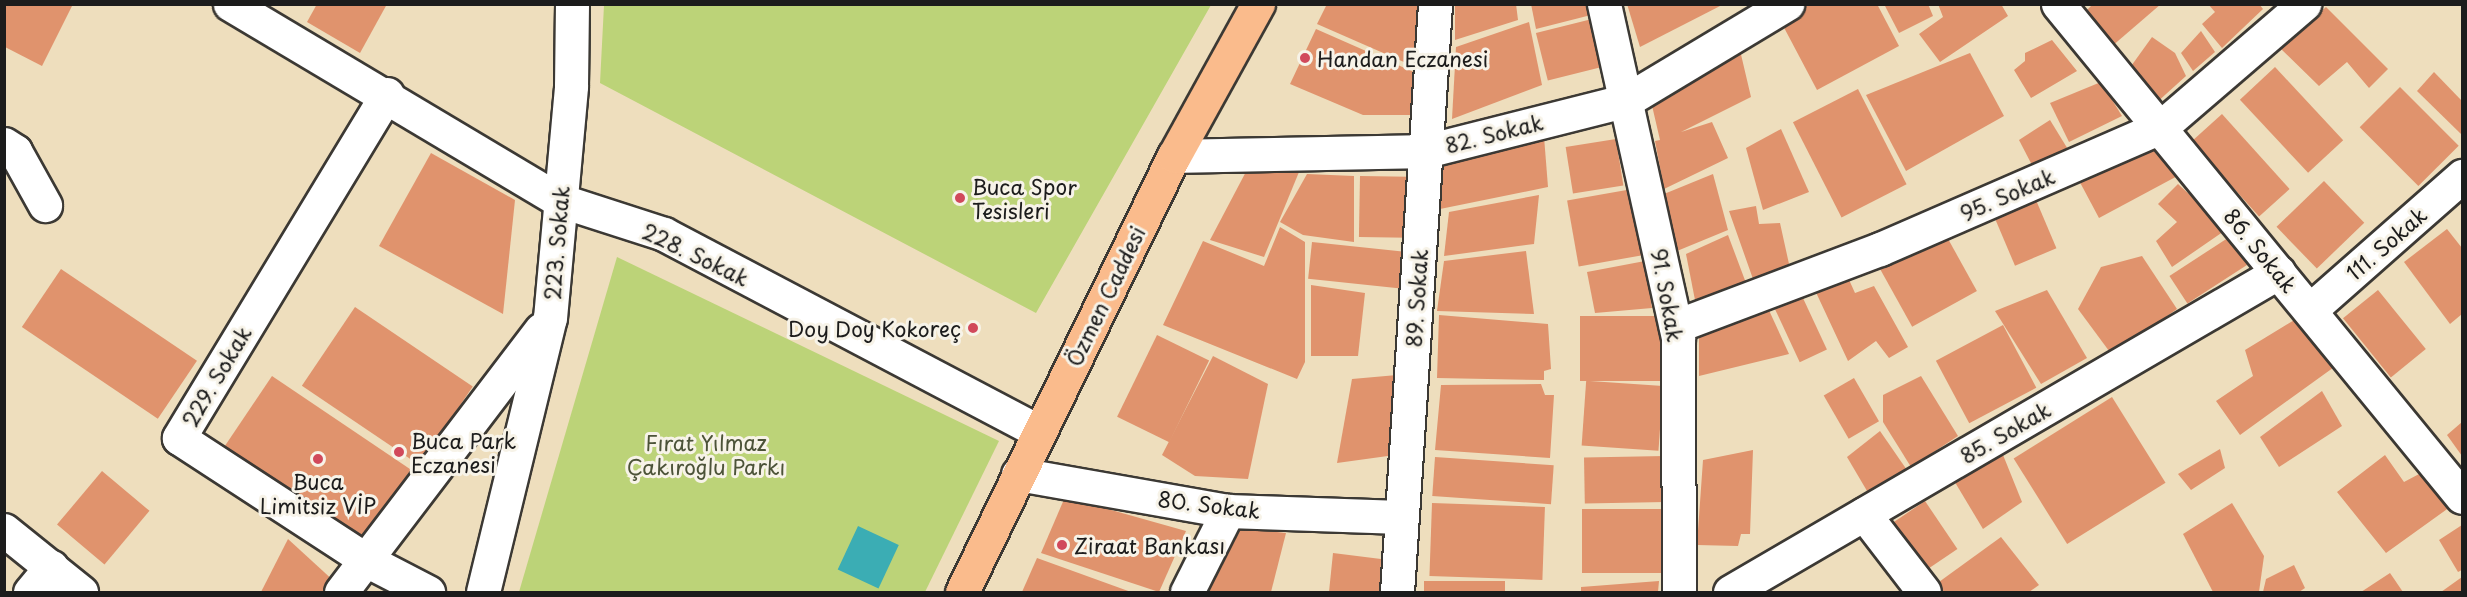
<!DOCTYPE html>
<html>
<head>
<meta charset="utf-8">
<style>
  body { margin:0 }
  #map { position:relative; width:2467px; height:597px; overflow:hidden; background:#eedebd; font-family:"Playpen Sans",sans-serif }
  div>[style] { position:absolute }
  .green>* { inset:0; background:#bcd378 }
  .water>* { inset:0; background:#3badb4; transform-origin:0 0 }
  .building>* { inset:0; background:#e0936d; transform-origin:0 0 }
  .roads { filter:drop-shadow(2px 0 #3c3934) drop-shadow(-2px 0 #3c3934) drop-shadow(0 2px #3c3934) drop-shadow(0 -2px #3c3934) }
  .minor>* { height:33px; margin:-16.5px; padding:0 16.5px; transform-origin:16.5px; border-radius:16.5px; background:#fff }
  .tertiary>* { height:33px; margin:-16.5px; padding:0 16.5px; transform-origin:16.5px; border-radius:16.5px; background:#fff }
  .primary>* { height:33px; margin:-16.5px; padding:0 16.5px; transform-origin:16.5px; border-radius:16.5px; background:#fabb8c }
  .dots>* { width:16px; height:16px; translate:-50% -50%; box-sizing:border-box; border:3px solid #f7f3e8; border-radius:50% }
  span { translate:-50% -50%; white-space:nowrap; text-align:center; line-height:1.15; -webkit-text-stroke:6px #f7f3e8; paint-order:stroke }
  .poi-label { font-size:21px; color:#1c1c1c }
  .left { translate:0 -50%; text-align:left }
  .right { translate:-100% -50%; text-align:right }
  .street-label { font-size:21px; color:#1c1c1c }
  .park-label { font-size:21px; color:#4c5338 }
  .frame { position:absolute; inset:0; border:6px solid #1c1c1c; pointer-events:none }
</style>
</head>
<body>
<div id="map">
  <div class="green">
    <i style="clip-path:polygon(604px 5px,604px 4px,1211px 5px,1036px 313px,600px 83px)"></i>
    <i style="clip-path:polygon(617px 257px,999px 441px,925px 592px,519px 592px)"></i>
  </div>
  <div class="water">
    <i style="left:858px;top:526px;width:45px;height:48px;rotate:25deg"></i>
  </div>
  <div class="building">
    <i style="clip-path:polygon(5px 4px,73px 4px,42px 66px,5px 47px)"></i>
    <i style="clip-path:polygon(317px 4px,387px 4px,360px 53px,307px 22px)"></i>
    <i style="clip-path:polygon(1327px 4px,1419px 4px,1424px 18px,1413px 66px,1317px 24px)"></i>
    <i style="clip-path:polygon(1455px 4px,1516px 4px,1518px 20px,1455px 40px)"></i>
    <i style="clip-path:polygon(1531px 4px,1588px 4px,1591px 15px,1536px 29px)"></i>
    <i style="clip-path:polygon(1627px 4px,1724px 4px,1640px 47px)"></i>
    <i style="clip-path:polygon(1809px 4px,1877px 4px,1899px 46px,1817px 90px,1780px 20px)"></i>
    <i style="clip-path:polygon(1884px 4px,1928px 4px,1933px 16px,1899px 33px)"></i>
    <i style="clip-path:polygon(1938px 4px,2001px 4px,2008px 16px,1940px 62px,1919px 34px,1943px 17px)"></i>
    <i style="clip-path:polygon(2093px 4px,2161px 4px,2111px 47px,2085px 12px)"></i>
    <i style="clip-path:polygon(2208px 4px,2259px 4px,2263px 9px,2222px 48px,2202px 24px,2215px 12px)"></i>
    <i style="clip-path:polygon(2326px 7px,2388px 69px,2369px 88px,2347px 62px,2319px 86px,2281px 49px)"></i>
    <i style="left:1600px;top:17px;width:49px;height:66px;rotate:76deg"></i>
    <i style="clip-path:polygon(1529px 22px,1542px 85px,1452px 119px,1456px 47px)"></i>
    <i style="clip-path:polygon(1316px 29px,1416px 73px,1410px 115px,1363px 115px,1290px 84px)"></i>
    <i style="clip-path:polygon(2201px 31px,2215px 52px,2193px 71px,2181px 53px)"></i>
    <i style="clip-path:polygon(2152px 37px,2175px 53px,2186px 76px,2155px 104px,2129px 69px)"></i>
    <i style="clip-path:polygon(2052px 40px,2077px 71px,2031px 98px,2014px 70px,2025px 61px,2025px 53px)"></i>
    <i style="clip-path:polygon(1739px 46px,1751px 97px,1681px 132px,1712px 122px,1728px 158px,1664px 189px,1655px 141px,1660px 140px,1650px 97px)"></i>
    <i style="clip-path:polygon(1970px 53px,2004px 116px,1906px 171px,1866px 95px)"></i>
    <i style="left:2275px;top:67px;width:100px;height:48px;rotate:47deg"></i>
    <i style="clip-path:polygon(2434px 72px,2462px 101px,2462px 135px,2417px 91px)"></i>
    <i style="clip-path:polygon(2101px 82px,2122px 116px,2069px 142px,2050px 103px)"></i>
    <i style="left:2400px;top:87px;width:83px;height:57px;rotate:45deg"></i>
    <i style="left:1858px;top:89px;width:107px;height:73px;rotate:63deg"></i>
    <i style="left:2222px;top:114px;width:101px;height:41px;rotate:48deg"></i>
    <i style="clip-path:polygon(2050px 120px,2069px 151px,2033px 167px,2019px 140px)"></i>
    <i style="clip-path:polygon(1543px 124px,1548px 187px,1440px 209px,1444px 150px)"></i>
    <i style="clip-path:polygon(1781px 129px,1809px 192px,1763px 210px,1746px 148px)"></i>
    <i style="left:1616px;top:139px;width:47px;height:51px;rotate:81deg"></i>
    <i style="clip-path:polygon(2152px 139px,2183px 173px,2099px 218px,2075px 173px)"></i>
    <i style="clip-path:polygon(431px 153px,515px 200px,503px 314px,379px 246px)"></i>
    <i style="clip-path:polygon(1249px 166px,1299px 172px,1264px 257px,1210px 240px)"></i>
    <i style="clip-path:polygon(1307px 174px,1354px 176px,1354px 242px,1303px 235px,1280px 222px)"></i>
    <i style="clip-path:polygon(1713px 174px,1728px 230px,1677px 251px,1664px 194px)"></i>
    <i style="left:1360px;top:176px;width:49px;height:61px;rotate:1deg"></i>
    <i style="left:2324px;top:181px;width:58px;height:66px;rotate:46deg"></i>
    <i style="clip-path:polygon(2178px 184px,2202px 206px,2208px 202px,2230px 227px,2172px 267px,2156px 241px,2177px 222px,2158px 204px)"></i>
    <i style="left:1638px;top:188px;width:67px;height:72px;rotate:80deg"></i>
    <i style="left:2033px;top:193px;width:60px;height:45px;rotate:67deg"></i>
    <i style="clip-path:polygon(1539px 195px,1534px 244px,1444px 256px,1449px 212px)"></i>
    <i style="clip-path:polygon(1756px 206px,1759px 224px,1780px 223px,1791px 273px,1753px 279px,1729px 211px)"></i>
    <i style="clip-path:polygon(1280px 227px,1305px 242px,1305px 362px,1297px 379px,1163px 325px,1203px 241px,1264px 266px)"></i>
    <i style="left:1942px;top:228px;width:72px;height:74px;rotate:61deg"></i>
    <i style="clip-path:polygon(2447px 229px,2462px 248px,2462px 314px,2450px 324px,2404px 262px)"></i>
    <i style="left:2234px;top:234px;width:33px;height:77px;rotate:57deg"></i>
    <i style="clip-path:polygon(1728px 235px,1746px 283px,1695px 300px,1686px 254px)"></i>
    <i style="left:1312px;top:242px;width:98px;height:37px;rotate:6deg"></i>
    <i style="clip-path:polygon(1526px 251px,1534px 314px,1437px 311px,1444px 261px)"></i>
    <i style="clip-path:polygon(2142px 256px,2177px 309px,2112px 355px,2078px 309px,2101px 267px)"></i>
    <i style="clip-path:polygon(1645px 261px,1652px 308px,1595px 313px,1587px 272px)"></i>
    <i style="left:61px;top:269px;width:164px;height:70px;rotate:34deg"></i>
    <i style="clip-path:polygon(1846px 273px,1855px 293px,1874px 286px,1908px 347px,1889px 358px,1876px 341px,1848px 361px,1813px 286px)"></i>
    <i style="clip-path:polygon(1311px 285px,1365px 293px,1358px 356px,1311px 356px)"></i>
    <i style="clip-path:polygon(2047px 290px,2087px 358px,2041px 384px,1995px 311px)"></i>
    <i style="left:2378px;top:290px;width:76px;height:45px;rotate:51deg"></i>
    <i style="left:1802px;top:296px;width:59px;height:30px;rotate:65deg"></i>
    <i style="clip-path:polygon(1767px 306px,1789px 354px,1699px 376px,1699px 332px)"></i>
    <i style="left:355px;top:307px;width:142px;height:95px;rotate:34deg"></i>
    <i style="clip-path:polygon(1439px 315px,1548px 324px,1551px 369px,1544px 371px,1544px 380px,1437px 378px)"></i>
    <i style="left:1662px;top:316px;width:65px;height:82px;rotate:90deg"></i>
    <i style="clip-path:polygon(2296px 319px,2337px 365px,2240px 435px,2216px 401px,2253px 376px,2245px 350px)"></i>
    <i style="left:2003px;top:325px;width:71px;height:76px;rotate:62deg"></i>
    <i style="left:1157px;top:335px;width:58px;height:91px;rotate:26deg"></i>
    <i style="clip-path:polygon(1213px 356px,1268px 384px,1248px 479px,1195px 476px,1162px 455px)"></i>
    <i style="clip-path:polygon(1397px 375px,1395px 455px,1337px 463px,1352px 379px)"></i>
    <i style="left:272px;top:376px;width:178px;height:87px;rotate:34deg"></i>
    <i style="clip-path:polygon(1921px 376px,1958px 436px,1911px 467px,1883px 422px,1883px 395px)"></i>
    <i style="left:1854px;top:378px;width:50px;height:35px;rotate:60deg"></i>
    <i style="clip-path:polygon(1541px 384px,1545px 395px,1554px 395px,1550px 458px,1435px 450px,1441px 385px)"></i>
    <i style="left:1663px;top:386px;width:65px;height:77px;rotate:94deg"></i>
    <i style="clip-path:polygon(2322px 391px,2342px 426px,2279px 467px,2260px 437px)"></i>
    <i style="left:2112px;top:397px;width:101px;height:116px;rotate:58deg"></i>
    <i style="clip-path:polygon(2462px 422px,2462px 456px,2447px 435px)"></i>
    <i style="clip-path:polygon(1880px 431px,1909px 473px,1870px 496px,1847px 457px)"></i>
    <i style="clip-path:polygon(1999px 445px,2022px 502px,1983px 529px,1950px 474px)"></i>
    <i style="clip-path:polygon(2220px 449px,2225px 468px,2191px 490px,2178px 474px)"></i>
    <i style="clip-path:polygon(1753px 450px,1750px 534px,1741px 534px,1738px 546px,1697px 545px,1703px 460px)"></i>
    <i style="clip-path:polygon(2385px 455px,2404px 482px,2421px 473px,2450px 507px,2386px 553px,2337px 492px)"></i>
    <i style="left:1665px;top:456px;width:46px;height:81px;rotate:89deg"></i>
    <i style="left:1435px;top:457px;width:119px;height:39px;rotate:4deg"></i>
    <i style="left:102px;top:471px;width:62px;height:70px;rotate:40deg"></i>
    <i style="clip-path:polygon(1065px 497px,1186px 531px,1159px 592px,1041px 553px)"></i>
    <i style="left:1925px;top:501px;width:58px;height:46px;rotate:56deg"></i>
    <i style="left:1432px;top:503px;width:113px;height:73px;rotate:2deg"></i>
    <i style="clip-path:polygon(2232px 503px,2264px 556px,2259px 592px,2213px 592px,2183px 534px)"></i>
    <i style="left:1664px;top:509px;width:64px;height:82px;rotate:90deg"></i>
    <i style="clip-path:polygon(2462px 525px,2462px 570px,2458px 572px,2439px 540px)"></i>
    <i style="clip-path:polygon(1238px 528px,1286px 533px,1271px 592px,1209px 592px)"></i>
    <i style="clip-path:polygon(2001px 537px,2039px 585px,2029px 592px,1938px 592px,1932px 587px)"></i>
    <i style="clip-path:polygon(288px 539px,336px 583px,327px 592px,261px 592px)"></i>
    <i style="clip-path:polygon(1333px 553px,1381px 559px,1380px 592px,1329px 592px)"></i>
    <i style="clip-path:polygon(1037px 558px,1131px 592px,1022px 592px)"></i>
    <i style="clip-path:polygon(2294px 565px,2305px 588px,2299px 592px,2263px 592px,2266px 579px)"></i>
    <i style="clip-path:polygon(2390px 573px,2403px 592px,2361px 592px)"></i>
    <i style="clip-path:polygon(2462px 577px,2462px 592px,2441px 592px)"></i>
    <i style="left:1505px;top:581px;width:11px;height:81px;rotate:90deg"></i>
    <i style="clip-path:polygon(1659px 581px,1658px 592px,1581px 592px,1581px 587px)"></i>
  </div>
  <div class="roads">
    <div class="minor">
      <i style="left:230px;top:4px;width:383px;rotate:30.8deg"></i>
      <i style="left:559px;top:200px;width:110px;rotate:17.9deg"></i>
      <i style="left:664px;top:234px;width:424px;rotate:27.8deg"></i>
      <i style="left:1604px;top:4px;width:342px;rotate:77.5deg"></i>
      <i style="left:1678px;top:338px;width:254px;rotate:89.8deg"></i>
      <i style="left:2058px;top:4px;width:637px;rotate:50.67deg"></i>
      <i style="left:387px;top:94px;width:402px;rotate:121.2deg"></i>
      <i style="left:179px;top:438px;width:223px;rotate:33.1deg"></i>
      <i style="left:366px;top:560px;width:70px;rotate:27.3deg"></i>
      <i style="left:4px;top:144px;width:13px;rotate:32deg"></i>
      <i style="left:15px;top:151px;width:62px;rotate:60.9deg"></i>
      <i style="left:1174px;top:156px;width:252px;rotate:-1.1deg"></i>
      <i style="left:1426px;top:151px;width:207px;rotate:-14.2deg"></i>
      <i style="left:1627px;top:100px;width:187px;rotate:-31deg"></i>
      <i style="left:2310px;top:310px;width:203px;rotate:-41.4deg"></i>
      <i style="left:1676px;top:326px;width:218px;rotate:-20.7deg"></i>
      <i style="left:1880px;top:249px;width:306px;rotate:-23.5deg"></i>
      <i style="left:2161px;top:127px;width:189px;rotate:-40.7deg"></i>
      <i style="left:1018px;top:474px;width:213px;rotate:10deg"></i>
      <i style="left:1228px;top:511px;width:173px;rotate:2deg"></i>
      <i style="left:1864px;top:514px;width:98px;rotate:52.4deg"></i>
      <i style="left:4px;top:530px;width:99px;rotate:38.8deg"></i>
      <i style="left:30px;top:592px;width:33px;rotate:-50deg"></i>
      <i style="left:1187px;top:592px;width:91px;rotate:-63.2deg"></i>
      <i style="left:1397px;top:592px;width:589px;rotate:-86.3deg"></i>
      <i style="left:1730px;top:592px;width:635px;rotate:-30.24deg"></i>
    </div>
    <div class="tertiary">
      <i style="left:341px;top:592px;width:330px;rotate:-52.7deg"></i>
      <i style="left:483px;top:592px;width:282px;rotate:-76.3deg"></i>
      <i style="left:550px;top:318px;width:233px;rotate:-84.8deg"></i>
      <i style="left:571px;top:86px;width:82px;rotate:-89.3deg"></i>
    </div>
    <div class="primary">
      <i style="left:962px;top:592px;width:485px;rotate:-64.1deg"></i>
      <i style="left:1174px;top:156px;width:174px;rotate:-61.1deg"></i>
    </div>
  </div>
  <div class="dots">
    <i style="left:1305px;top:58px;background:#d1495b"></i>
    <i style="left:960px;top:198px;background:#d1495b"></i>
    <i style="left:973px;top:328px;background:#d1495b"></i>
    <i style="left:399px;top:452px;background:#d1495b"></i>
    <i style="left:318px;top:459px;background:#d1495b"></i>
    <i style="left:1062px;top:545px;background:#d1495b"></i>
  </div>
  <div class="poi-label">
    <span class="left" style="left:1317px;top:58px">Handan Eczanesi</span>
    <span class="left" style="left:972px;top:198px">Buca Spor<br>Tesisleri</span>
    <span class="right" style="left:961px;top:328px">Doy Doy Kokoreç</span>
    <span class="left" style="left:411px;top:452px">Buca Park<br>Eczanesi</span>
    <span style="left:318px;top:493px">Buca<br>Limitsiz VİP</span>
    <span class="left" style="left:1074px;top:545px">Ziraat Bankası</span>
  </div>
  <div class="street-label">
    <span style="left:1494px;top:133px;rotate:-14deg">82. Sokak</span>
    <span style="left:2007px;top:194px;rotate:-23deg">95. Sokak</span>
    <span style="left:556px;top:243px;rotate:-85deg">223. Sokak</span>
    <span style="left:2386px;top:243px;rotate:-41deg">111. Sokak</span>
    <span style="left:2261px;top:250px;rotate:51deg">86. Sokak</span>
    <span style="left:696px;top:254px;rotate:26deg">228. Sokak</span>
    <span style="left:1668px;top:295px;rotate:80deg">91. Sokak</span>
    <span style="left:1105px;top:296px;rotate:-64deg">Özmen Caddesi</span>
    <span style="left:1416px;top:298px;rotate:-86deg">89. Sokak</span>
    <span style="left:216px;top:376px;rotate:-59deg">229. Sokak</span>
    <span style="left:2005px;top:432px;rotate:-30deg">85. Sokak</span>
    <span style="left:1209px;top:504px;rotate:7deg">80. Sokak</span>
  </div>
  <div class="park-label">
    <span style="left:706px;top:454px">Fırat Yılmaz<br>Çakıroğlu Parkı</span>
  </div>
  <div class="frame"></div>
</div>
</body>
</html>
